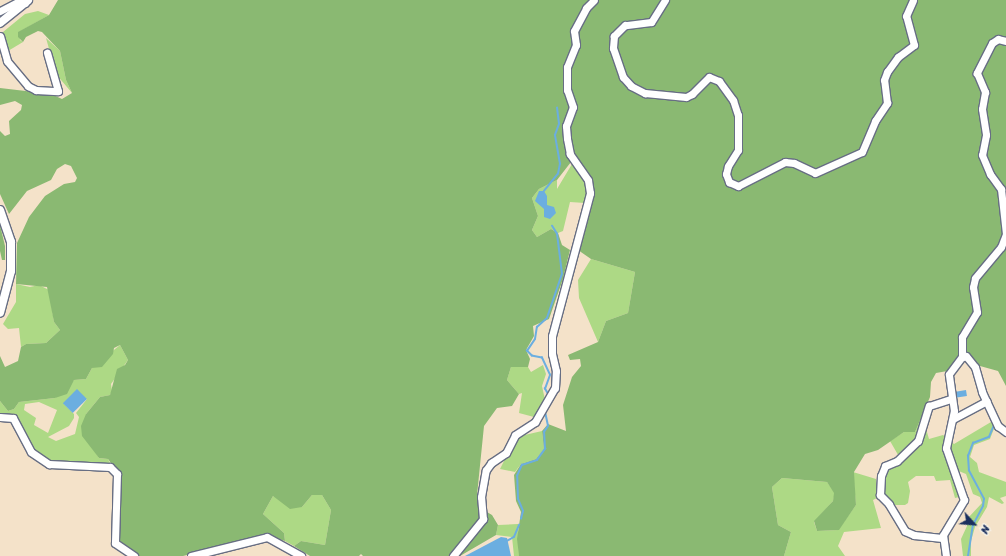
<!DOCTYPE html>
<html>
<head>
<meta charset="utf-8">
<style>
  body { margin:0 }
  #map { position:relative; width:1006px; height:556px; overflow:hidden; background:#f4e2c9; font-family:Sriracha,sans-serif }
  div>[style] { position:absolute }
  .green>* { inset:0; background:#add985 }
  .forest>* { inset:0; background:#8ab972 }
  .water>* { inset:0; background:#6baee0; transform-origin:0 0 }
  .stream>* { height:1.5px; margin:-0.75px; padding:0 0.75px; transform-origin:0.75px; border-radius:0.75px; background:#6baee0 }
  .roads { filter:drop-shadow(1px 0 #676e83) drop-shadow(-1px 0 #676e83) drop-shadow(0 1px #676e83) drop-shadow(0 -1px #676e83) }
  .minor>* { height:7px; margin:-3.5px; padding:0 3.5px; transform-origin:3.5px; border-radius:3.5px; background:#fff }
  .major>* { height:8px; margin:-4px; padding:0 4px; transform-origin:4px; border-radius:4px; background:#fff }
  span { translate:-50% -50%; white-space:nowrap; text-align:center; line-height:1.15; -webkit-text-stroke:4px #f7f3e8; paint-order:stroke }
  .north { position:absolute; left:954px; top:504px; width:40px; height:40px; -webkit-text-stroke:3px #f7f3e8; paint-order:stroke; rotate:116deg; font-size:11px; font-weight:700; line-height:16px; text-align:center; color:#1b2f5e }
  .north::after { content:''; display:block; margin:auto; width:14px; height:18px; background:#1b2f5e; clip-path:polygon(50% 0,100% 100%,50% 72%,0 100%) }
</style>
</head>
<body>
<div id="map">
  <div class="green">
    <i style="clip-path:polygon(38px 11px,49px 15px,19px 32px,20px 40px,23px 42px,8px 51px,2px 42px,3px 32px,25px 14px)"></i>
    <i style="clip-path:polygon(46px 38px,60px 51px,66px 80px,72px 93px,56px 74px)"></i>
    <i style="clip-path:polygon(572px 164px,587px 184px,585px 203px,570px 202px,563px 231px,558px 233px,551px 229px,537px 237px,532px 230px,538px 216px,532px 198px,539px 189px,557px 180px,557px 189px)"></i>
    <i style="clip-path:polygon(591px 259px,635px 272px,628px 313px,606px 321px,598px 342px,579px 298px,578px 280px)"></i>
    <i style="clip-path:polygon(16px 284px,30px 287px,39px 285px,49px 290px,54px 322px,60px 330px,46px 343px,26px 344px,21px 347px,19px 328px,8px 329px,3px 324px,16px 302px)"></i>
    <i style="clip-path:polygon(evenodd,120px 345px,128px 360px,111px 384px,112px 391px,110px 395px,100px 397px,86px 414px,91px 445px,99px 458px,108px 459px,111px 465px,50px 463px,32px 450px,15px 416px,0 413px,0 401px,8px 411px,14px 409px,19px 402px,55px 398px,74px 380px,86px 379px,92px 368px,120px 345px,87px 399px,76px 413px,79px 417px,75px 434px,56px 441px,48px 437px,69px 426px,74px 418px,74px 414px,64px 404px,87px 399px,120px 345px,39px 402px,57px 410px,48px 433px,34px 425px,36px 418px,24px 410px,25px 404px,39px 402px)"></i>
    <i style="clip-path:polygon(543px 365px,546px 374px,542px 386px,545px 400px,534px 417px,519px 413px,522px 393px,519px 394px,507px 380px,511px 367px,528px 367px,531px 372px)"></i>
    <i style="clip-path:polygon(922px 415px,929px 439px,943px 435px,954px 444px,991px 422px,995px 426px,990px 439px,974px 445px,970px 457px,977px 463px,979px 472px,1006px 482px,1006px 496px,1000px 498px,1004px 503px,1002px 504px,989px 497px,987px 507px,975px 527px,971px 541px,971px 556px,963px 556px,961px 539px,967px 526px,968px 518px,982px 503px,980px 497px,973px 494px,966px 474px,949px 467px,962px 499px,961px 504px,959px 497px,955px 498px,950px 480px,936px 481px,934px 476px,916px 476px,908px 482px,910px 491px,908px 503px,905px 505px,894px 505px,883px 494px,884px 476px,887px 469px,901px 460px,890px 441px,904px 432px,915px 432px)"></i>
    <i style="clip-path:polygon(542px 431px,544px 449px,536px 459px,521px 464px,515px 472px,500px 469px,516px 437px)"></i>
    <i style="clip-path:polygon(853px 472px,876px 479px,877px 498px,873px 500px,881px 528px,844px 532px,838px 546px,845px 556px,784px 556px,791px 532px,778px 525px,772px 487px,782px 478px,827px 482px,835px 493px,833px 501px,814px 522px,817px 531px,838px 530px,856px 505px)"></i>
    <i style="clip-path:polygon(312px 495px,322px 495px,331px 510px,325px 545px,301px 541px,294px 546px,285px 541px,284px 533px,263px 514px,273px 496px,302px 507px)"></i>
    <i style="clip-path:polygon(518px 524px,519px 556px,514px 556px,512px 537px,496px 535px,498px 525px)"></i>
  </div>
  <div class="forest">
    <i style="clip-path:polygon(58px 0,1006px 0,1006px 386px,998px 371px,980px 366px,971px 357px,953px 370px,936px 373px,931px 382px,930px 397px,915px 432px,904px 432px,878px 450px,865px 454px,854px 472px,856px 505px,839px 530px,817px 531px,814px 521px,833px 501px,834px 493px,827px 482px,782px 478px,772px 487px,778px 525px,791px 532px,784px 556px,519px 556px,517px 539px,521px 512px,516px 501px,514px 475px,521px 464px,536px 459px,544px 449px,542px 431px,548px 424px,566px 431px,563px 405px,572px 377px,581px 366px,580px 359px,570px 360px,568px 355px,598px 342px,606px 321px,628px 313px,635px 272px,591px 259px,578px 250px,592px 195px,592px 181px,580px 164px,571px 162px,557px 180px,539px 189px,532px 198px,538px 216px,532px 230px,537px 237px,551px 229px,558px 233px,562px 245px,570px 250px,563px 279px,549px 319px,533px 326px,534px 336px,526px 350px,530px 359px,528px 367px,511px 367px,507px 380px,519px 394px,512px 406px,497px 408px,484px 426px,477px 495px,480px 508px,492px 515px,498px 525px,496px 535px,460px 556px,363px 556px,361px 554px,359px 556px,310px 556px,294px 546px,301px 541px,325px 545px,331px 510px,322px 495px,312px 495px,302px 507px,290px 509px,273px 496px,263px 514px,284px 533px,285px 541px,266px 535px,183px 556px,137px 556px,118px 542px,119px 474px,108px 459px,99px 458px,82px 436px,81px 426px,86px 414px,100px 397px,110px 395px,117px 369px,125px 365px,128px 360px,120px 345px,114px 348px,113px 354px,102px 367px,92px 368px,86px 379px,74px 380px,67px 394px,55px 398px,19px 402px,14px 409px,8px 411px,0 401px,0 356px,5px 367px,18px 361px,21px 347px,26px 344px,46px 343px,60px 330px,54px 322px,47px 287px,16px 284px,17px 243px,29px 217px,45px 196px,64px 184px,75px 182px,77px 178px,71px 166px,65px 164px,57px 169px,51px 180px,27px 191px,9px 214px,0 194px,0 131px,5px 136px,10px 134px,9px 121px,21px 110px,22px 105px,15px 101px,0 105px,0 88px,51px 94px,62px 99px,72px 93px,66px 80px,60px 51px,42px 32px,38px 31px,26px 37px,23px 42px,18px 37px,18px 32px,49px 15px)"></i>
    <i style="clip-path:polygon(0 225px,5px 246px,5px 260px,2px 260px,0 251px)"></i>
  </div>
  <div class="water">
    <i style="clip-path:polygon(539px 191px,544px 191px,547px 196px,547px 205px,554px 207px,556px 213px,550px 219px,544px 217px,544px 209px,535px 201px)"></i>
    <i style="left:77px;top:389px;width:14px;height:20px;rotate:45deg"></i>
    <i style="left:966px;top:390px;width:6px;height:12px;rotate:81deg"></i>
    <i style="clip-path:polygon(501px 537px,507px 538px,511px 556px,465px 556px)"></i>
  </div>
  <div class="stream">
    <i style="left:544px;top:191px;width:22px;rotate:-51deg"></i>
    <i style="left:558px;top:174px;width:10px;rotate:-79deg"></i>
    <i style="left:560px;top:164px;width:29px;rotate:-100deg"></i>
    <i style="left:555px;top:135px;width:12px;rotate:-70deg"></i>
    <i style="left:559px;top:124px;width:16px;rotate:-97deg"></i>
    <i style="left:548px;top:394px;width:6px;rotate:-121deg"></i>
    <i style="left:545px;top:389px;width:15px;rotate:-70deg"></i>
    <i style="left:550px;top:375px;width:19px;rotate:-115deg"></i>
    <i style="left:542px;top:358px;width:10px;rotate:-169deg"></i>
    <i style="left:532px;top:356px;width:7px;rotate:-135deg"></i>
    <i style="left:527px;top:351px;width:14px;rotate:-56deg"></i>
    <i style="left:535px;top:339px;width:12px;rotate:-81deg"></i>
    <i style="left:537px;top:327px;width:13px;rotate:-42deg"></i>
    <i style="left:547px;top:318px;width:46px;rotate:-71.2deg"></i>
    <i style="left:562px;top:274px;width:40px;rotate:-97.1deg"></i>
    <i style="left:557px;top:234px;width:9px;rotate:-122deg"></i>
    <i style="left:521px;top:519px;width:8px;rotate:-76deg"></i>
    <i style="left:523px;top:511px;width:13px;rotate:-113deg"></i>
    <i style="left:518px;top:499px;width:23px;rotate:-92deg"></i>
    <i style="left:517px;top:476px;width:12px;rotate:-66deg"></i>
    <i style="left:522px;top:465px;width:16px;rotate:-18deg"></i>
    <i style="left:537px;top:460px;width:14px;rotate:-54deg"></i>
    <i style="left:545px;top:449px;width:17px;rotate:-93deg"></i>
    <i style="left:544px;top:432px;width:7px;rotate:-56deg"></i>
    <i style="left:548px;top:426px;width:14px;rotate:-102deg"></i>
    <i style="left:507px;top:541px;width:8px;rotate:-30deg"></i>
    <i style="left:514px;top:537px;width:13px;rotate:-67deg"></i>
    <i style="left:968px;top:556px;width:31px;rotate:-81deg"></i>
    <i style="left:973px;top:525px;width:21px;rotate:-62deg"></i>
    <i style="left:983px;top:506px;width:7px;rotate:-82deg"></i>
    <i style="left:984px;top:499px;width:32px;rotate:-118deg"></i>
    <i style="left:969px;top:471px;width:15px;rotate:-94deg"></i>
    <i style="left:968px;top:456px;width:14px;rotate:-69deg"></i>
    <i style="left:973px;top:443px;width:17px;rotate:-21deg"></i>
    <i style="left:989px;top:437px;width:13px;rotate:-67deg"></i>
  </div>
  <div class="roads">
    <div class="minor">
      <i style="left:665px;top:0;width:26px;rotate:122deg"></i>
      <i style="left:651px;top:22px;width:26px;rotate:173deg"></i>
      <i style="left:625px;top:25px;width:16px;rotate:135deg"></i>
      <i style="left:614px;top:36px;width:12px;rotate:95deg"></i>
      <i style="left:613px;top:48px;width:31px;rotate:71deg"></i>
      <i style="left:623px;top:77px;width:12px;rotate:48deg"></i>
      <i style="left:631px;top:86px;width:16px;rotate:27deg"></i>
      <i style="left:645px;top:93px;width:41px;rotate:5.6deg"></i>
      <i style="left:686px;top:97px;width:7px;rotate:-27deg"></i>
      <i style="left:692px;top:94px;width:24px;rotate:-45deg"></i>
      <i style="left:709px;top:77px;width:11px;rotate:22deg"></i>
      <i style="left:719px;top:81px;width:24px;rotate:54deg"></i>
      <i style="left:733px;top:100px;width:16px;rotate:72deg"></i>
      <i style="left:738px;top:115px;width:35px;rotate:90deg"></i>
      <i style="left:738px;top:150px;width:19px;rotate:122deg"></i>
      <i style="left:728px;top:166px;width:8px;rotate:104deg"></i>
      <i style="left:726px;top:174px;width:9px;rotate:69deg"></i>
      <i style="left:729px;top:182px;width:10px;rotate:24deg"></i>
      <i style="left:738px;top:186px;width:53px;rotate:-27.1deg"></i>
      <i style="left:785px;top:162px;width:9px;rotate:6deg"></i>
      <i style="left:794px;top:163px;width:23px;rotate:25deg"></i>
      <i style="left:815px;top:173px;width:51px;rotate:-24.1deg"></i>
      <i style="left:862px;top:152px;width:34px;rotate:-67deg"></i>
      <i style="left:875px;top:121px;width:22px;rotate:-56deg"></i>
      <i style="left:887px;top:103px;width:23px;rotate:-97deg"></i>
      <i style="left:884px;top:80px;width:9px;rotate:-69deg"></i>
      <i style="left:887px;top:72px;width:19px;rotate:-54deg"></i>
      <i style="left:898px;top:57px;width:20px;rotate:-37deg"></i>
      <i style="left:914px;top:45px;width:30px;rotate:-105deg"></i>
      <i style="left:906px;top:16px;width:17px;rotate:-66deg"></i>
      <i style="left:0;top:11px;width:20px;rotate:-27deg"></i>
      <i style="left:18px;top:2px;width:7px;rotate:8deg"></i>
      <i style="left:0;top:36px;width:26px;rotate:74deg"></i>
      <i style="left:7px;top:61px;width:33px;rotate:50deg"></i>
      <i style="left:28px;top:86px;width:9px;rotate:27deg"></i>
      <i style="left:36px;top:90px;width:22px;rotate:3deg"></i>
      <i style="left:58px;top:91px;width:40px;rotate:-106deg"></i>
      <i style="left:1006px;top:41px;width:8px;rotate:-166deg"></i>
      <i style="left:998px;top:39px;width:7px;rotate:146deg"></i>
      <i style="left:992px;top:43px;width:34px;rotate:117deg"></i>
      <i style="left:977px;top:73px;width:21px;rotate:67deg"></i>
      <i style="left:985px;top:92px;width:17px;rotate:100deg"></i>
      <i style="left:982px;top:109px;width:26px;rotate:81deg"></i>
      <i style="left:986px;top:135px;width:20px;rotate:101deg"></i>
      <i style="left:982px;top:155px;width:21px;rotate:67deg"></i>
      <i style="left:990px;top:174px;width:19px;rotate:54deg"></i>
      <i style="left:1001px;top:189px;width:45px;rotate:83.7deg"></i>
      <i style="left:962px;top:357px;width:20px;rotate:-90deg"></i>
      <i style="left:962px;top:337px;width:29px;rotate:-59deg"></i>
      <i style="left:977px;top:312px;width:25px;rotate:-99deg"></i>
      <i style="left:973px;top:287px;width:9px;rotate:-77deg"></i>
      <i style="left:975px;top:278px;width:40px;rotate:-50deg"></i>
      <i style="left:1001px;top:247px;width:14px;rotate:-69deg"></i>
      <i style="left:0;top:417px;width:13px;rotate:4deg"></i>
      <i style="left:13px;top:418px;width:38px;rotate:62deg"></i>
      <i style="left:31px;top:452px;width:22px;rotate:34deg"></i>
      <i style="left:49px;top:464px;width:61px;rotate:2.8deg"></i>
      <i style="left:110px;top:467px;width:10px;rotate:45deg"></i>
      <i style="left:117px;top:474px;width:69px;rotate:91.7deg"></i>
      <i style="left:115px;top:543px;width:23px;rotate:34deg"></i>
      <i style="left:953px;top:419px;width:38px;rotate:-28deg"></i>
      <i style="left:942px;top:538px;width:28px;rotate:-174deg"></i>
      <i style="left:914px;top:535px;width:10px;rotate:-156deg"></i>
      <i style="left:905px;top:531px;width:31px;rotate:-121deg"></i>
      <i style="left:889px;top:504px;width:13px;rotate:-135deg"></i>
      <i style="left:880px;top:495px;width:19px;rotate:-87deg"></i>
      <i style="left:881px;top:476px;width:11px;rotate:-68deg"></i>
      <i style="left:885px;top:466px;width:13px;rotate:-23deg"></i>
      <i style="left:897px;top:461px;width:29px;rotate:-44deg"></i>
      <i style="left:918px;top:441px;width:37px;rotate:-73deg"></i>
      <i style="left:929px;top:406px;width:23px;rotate:-18deg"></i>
      <i style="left:191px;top:556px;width:78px;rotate:-14deg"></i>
      <i style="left:267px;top:537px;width:39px;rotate:29deg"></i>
      <i style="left:453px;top:556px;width:48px;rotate:-51deg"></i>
      <i style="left:483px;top:519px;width:22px;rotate:-95deg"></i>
      <i style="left:481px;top:497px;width:27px;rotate:-80deg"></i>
      <i style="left:486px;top:470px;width:9px;rotate:-54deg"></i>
      <i style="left:491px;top:463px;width:18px;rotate:-34deg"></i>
      <i style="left:506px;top:453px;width:20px;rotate:-63deg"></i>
      <i style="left:515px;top:435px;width:24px;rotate:-33deg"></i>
      <i style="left:535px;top:422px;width:39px;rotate:-60deg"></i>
      <i style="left:555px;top:388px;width:17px;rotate:-87deg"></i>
      <i style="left:556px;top:371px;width:17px;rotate:-103deg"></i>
      <i style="left:552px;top:354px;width:18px;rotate:-90deg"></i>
      <i style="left:552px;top:336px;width:148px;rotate:-75.1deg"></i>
      <i style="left:590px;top:193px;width:13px;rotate:-99deg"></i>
      <i style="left:588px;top:180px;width:32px;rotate:-125deg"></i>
      <i style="left:570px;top:154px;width:16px;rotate:-101deg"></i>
      <i style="left:567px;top:138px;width:12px;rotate:-95deg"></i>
      <i style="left:566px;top:126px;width:20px;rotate:-70deg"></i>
      <i style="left:573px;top:107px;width:18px;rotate:-109deg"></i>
      <i style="left:567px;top:90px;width:23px;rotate:-90deg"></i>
      <i style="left:567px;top:67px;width:24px;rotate:-68deg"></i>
      <i style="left:576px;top:45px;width:14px;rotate:-98deg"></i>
      <i style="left:574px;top:31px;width:26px;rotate:-62deg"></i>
      <i style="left:586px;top:8px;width:11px;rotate:-45deg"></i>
      <i style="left:946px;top:556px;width:21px;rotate:-98deg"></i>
      <i style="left:943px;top:535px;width:41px;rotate:-59deg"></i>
      <i style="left:964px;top:500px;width:55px;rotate:-109.1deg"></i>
      <i style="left:946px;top:448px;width:38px;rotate:-78deg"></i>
      <i style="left:954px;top:411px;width:37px;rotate:-98deg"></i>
      <i style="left:949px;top:374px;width:21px;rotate:-53deg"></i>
      <i style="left:962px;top:357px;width:4px;rotate:-14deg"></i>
      <i style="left:966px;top:356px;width:14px;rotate:51deg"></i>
      <i style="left:975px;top:367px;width:26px;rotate:74deg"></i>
      <i style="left:982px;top:392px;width:38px;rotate:65deg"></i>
      <i style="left:998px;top:426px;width:10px;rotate:37deg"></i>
    </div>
    <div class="major">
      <i style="left:0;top:23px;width:36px;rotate:-39deg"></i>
      <i style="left:0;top:210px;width:34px;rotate:71deg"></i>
      <i style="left:11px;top:242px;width:29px;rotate:90deg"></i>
      <i style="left:11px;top:271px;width:43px;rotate:104.7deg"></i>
    </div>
  </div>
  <div class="north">N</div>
</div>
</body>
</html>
